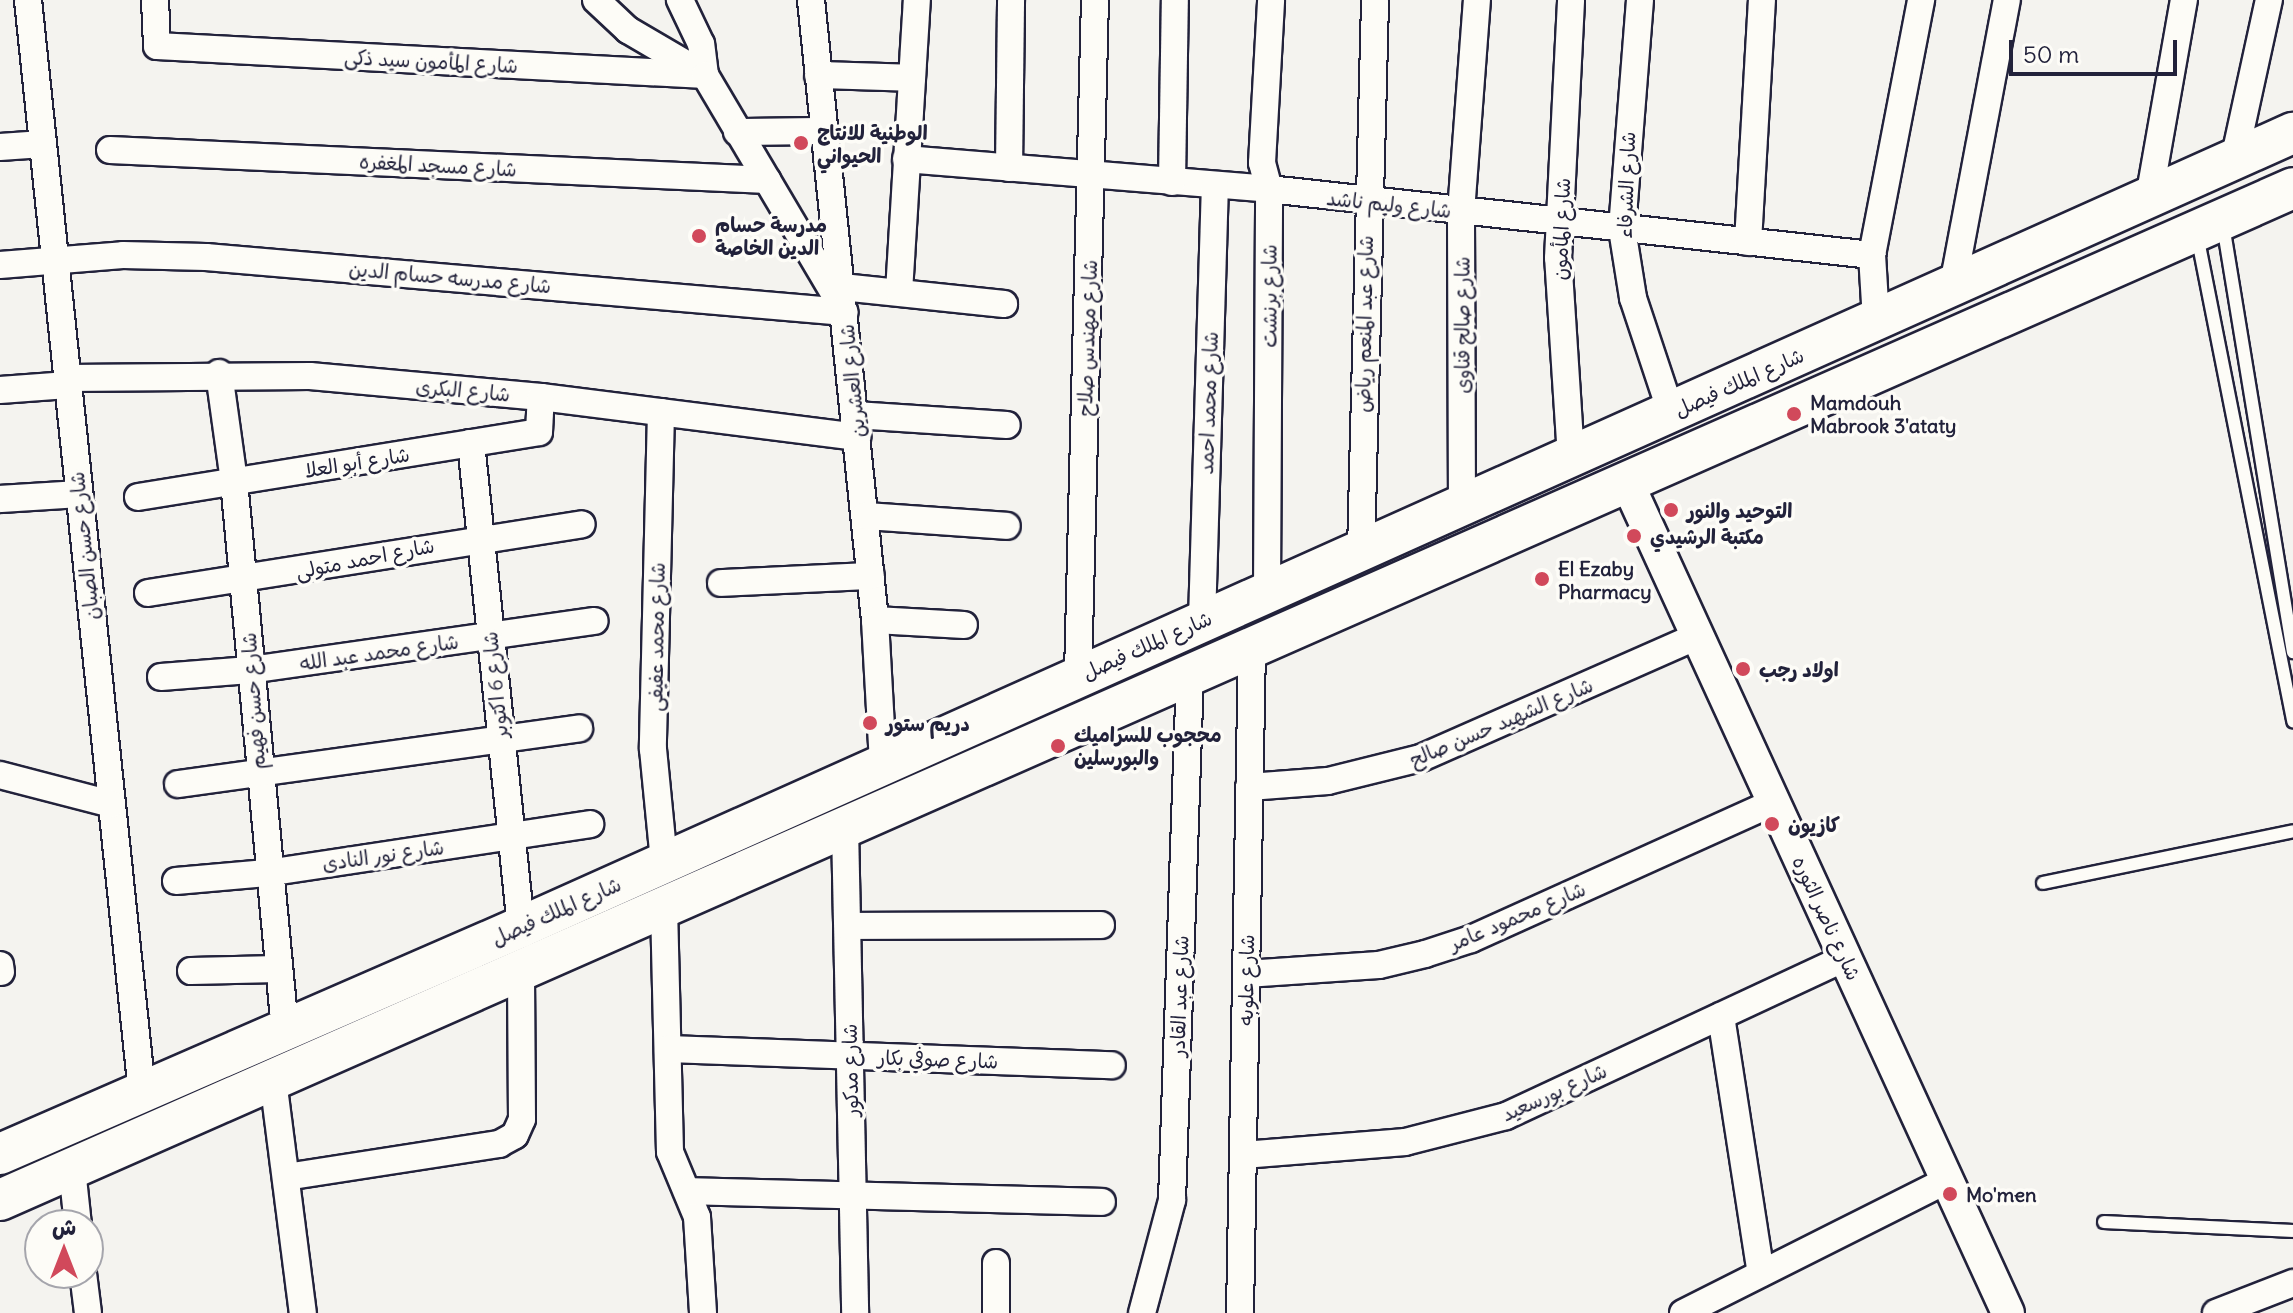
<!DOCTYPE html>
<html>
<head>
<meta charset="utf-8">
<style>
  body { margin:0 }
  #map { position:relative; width:2293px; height:1313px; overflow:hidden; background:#f4f3ef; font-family:Delius,"Playpen Sans Arabic",sans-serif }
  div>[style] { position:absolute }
  .roads { filter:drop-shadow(2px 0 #22223b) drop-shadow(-2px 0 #22223b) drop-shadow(0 2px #22223b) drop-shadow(0 -2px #22223b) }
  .service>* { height:12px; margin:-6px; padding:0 6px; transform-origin:6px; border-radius:6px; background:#fdfcf7 }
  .minor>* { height:26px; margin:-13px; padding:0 13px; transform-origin:13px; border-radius:13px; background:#fdfcf7 }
  .tertiary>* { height:32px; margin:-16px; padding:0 16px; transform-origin:16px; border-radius:16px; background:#fdfcf7 }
  .primary>* { height:40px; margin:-20px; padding:0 20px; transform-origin:20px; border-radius:20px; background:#fdfcf7 }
  .dots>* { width:22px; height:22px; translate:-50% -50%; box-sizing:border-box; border:4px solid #fdfcf7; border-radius:50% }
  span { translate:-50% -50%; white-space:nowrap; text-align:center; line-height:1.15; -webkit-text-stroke:7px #fdfcf7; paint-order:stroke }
  .street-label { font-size:20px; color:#22223b }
  .poi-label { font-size:20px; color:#22223b; font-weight:700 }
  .left { translate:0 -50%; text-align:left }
  .north { position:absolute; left:24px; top:1209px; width:80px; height:80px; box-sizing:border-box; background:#fdfcf7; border:2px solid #a5a5ac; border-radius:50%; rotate:0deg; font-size:22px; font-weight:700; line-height:32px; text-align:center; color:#22223b }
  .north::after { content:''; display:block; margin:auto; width:28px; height:36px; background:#d1495b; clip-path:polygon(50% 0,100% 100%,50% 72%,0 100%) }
  .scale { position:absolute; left:2009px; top:40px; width:168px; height:36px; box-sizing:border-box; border:4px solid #22223b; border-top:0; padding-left:10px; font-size:24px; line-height:28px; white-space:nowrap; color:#22223b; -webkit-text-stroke:6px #fdfcf7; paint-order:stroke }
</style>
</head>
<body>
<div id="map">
  <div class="roads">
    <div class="service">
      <i style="left:2223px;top:225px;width:433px;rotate:80.7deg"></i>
      <i style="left:2197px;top:235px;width:496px;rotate:78.8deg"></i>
      <i style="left:2043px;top:883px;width:255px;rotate:-11.7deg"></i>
      <i style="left:2104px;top:1222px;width:189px;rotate:2.7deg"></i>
    </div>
    <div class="minor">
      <i style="left:28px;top:0;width:1098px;rotate:84.04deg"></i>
      <i style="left:155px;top:0;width:46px;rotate:87.5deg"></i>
      <i style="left:157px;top:46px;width:549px;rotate:3.03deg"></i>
      <i style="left:705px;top:75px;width:31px;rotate:-97deg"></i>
      <i style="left:701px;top:44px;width:49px;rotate:-115.5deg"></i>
      <i style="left:596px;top:0;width:44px;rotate:43.2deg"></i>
      <i style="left:628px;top:30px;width:89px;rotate:30.3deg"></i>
      <i style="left:705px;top:75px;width:264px;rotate:59.4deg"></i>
      <i style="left:811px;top:0;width:623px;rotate:84.11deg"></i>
      <i style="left:875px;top:620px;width:143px;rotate:86.8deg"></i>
      <i style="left:1640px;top:0;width:230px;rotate:94.5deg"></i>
      <i style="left:1622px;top:229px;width:70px;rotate:80.9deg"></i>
      <i style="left:1633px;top:298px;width:120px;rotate:71.6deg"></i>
      <i style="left:818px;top:75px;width:94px;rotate:1.8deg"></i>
      <i style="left:737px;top:132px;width:86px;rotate:-0.7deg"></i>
      <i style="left:0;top:147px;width:43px;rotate:-4deg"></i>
      <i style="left:110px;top:150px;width:658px;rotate:2.61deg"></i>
      <i style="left:906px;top:159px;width:364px;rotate:4.7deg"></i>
      <i style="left:1269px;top:189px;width:607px;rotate:6.25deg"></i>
      <i style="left:2234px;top:160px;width:164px;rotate:-77.7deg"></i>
      <i style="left:1009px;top:168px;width:168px;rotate:-89.3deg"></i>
      <i style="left:1172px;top:182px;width:182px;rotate:-89.1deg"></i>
      <i style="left:2149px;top:198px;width:201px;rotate:-80deg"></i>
      <i style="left:1748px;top:242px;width:242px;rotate:-86.7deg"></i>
      <i style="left:0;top:265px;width:123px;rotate:-4.6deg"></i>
      <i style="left:123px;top:255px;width:83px;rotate:1.4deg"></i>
      <i style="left:206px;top:257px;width:641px;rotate:4.92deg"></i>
      <i style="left:1953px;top:285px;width:290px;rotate:-79.3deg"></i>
      <i style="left:842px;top:287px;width:163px;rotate:6deg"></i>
      <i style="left:899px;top:292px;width:293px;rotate:-86.5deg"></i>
      <i style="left:1876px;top:320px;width:65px;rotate:-93.5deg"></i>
      <i style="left:1872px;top:255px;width:260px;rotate:-79.1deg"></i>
      <i style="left:219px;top:373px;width:109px;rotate:82.1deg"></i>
      <i style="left:234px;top:481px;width:551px;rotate:84.69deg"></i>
      <i style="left:67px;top:378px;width:243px;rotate:-0.5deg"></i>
      <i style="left:310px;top:376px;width:232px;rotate:5.2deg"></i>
      <i style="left:541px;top:397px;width:319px;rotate:7.2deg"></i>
      <i style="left:0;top:390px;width:68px;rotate:-4.2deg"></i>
      <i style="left:661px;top:412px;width:337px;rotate:91.4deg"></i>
      <i style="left:653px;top:749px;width:113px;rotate:84.4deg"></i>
      <i style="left:855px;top:415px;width:152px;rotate:3.8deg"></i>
      <i style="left:471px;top:443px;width:487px;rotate:84.1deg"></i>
      <i style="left:1571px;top:457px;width:199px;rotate:-93.7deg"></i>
      <i style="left:1558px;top:258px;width:258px;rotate:-87.1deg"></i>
      <i style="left:138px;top:497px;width:406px;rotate:-9.2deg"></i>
      <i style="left:539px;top:432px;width:35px;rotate:-87deg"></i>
      <i style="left:0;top:499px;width:79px;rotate:-3.6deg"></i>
      <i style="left:1462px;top:506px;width:294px;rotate:-90.2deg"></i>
      <i style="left:1461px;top:212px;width:213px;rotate:-85.7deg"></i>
      <i style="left:865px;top:516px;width:142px;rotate:4deg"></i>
      <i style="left:1361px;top:551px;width:551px;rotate:-88.54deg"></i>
      <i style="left:721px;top:583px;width:150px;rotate:-2.7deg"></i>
      <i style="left:1267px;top:592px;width:403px;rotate:-89.7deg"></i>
      <i style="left:1269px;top:189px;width:27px;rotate:-105deg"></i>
      <i style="left:1262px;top:163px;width:163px;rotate:-86.8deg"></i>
      <i style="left:148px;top:593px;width:439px;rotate:-9deg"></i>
      <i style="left:875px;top:620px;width:89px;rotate:3.2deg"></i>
      <i style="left:1202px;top:621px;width:436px;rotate:-88.3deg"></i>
      <i style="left:1078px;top:675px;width:675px;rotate:-88.56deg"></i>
      <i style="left:161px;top:677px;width:89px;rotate:-4.5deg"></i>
      <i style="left:250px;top:670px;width:348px;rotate:-8.1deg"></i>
      <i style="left:0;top:775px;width:115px;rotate:14.6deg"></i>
      <i style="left:178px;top:784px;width:405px;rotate:-7.9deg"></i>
      <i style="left:1249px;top:787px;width:79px;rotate:-4.3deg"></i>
      <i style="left:1328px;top:781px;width:96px;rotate:-13.9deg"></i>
      <i style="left:1421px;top:758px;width:302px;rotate:-23.8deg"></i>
      <i style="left:845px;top:827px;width:486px;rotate:88.8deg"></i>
      <i style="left:176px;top:881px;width:91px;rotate:-5deg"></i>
      <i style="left:267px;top:873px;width:327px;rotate:-8.6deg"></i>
      <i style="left:664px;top:907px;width:245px;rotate:88.6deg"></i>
      <i style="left:670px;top:1152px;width:70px;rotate:67.4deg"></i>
      <i style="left:697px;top:1217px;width:96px;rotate:86.4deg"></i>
      <i style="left:848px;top:926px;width:253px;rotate:-0.2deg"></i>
      <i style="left:0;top:965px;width:7px;rotate:82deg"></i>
      <i style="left:191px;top:971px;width:87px;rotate:-1.3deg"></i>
      <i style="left:1246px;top:974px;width:133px;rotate:-3.9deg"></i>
      <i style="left:1379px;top:965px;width:47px;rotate:-13.4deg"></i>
      <i style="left:1425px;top:954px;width:48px;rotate:-18.1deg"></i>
      <i style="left:1471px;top:939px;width:333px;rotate:-24.3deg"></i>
      <i style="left:1721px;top:1016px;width:260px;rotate:81.2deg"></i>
      <i style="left:668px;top:1049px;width:444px;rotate:2.1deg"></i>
      <i style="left:273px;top:1080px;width:235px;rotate:82.7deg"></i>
      <i style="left:1243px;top:1155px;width:163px;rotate:-4.6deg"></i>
      <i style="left:1405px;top:1142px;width:104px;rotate:-14.4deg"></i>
      <i style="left:1506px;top:1116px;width:374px;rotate:-25deg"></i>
      <i style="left:72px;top:1169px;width:56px;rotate:83.9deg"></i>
      <i style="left:286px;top:1177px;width:216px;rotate:-8.8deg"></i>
      <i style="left:499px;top:1144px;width:18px;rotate:-29deg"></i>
      <i style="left:515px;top:1135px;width:17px;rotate:-66deg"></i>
      <i style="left:522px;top:1119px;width:149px;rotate:-90.4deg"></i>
      <i style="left:687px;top:1191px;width:415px;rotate:1.5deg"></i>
      <i style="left:83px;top:1273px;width:40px;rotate:82.9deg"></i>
      <i style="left:996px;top:1313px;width:50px;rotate:-90deg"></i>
      <i style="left:1142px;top:1313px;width:117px;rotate:-75.1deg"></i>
      <i style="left:1172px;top:1200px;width:525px;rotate:-88.04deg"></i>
      <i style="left:1240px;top:1313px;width:666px;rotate:-88.97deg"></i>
      <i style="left:1683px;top:1313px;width:296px;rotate:-26.7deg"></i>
      <i style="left:2216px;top:1313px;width:83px;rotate:-21.3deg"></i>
    </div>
    <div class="tertiary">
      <i style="left:1626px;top:480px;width:916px;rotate:65.36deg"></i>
    </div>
    <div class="primary">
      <i style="left:0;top:1154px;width:568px;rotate:-23.54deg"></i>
      <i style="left:521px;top:927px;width:1942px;rotate:-24.14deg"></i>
      <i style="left:0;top:1200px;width:2506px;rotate:-23.81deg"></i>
    </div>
  </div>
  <div class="dots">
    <i style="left:801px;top:143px;background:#d1495b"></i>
    <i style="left:699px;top:236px;background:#d1495b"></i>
    <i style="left:1794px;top:414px;background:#d1495b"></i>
    <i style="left:1671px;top:510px;background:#d1495b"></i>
    <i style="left:1634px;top:536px;background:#d1495b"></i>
    <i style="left:1542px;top:579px;background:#d1495b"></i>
    <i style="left:1743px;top:669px;background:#d1495b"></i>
    <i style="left:870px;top:723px;background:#d1495b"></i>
    <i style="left:1058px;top:746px;background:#d1495b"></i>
    <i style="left:1772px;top:824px;background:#d1495b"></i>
    <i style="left:1950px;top:1194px;background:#d1495b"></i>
  </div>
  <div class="street-label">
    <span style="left:431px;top:61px;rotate:3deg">شارع المأمون سيد ذكى</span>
    <span style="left:438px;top:165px;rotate:3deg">شارع مسجد المغفره</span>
    <span style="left:1626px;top:185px;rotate:-88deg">شارع الشرفاء</span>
    <span style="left:1389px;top:204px;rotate:6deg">شارع وليم ناشد</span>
    <span style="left:1561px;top:229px;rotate:-88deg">شارع المأمون</span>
    <span style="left:450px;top:277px;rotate:5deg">شارع مدرسه حسام الدين</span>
    <span style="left:1269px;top:296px;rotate:-90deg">شارع برنشت</span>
    <span style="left:1364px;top:324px;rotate:-89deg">شارع عبد المنعم رياض</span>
    <span style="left:1462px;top:325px;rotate:-90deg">شارع صالح قناوى</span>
    <span style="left:1087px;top:338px;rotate:-88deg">شارع مهندس صلاح</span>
    <span style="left:852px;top:381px;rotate:-96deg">شارع العشرين</span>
    <span style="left:1739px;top:382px;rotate:-24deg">شارع الملك فيصل</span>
    <span style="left:463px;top:390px;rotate:5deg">شارع البكرى</span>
    <span style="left:1208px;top:403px;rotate:-88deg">شارع محمد احمد</span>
    <span style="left:357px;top:462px;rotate:-9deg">شارع أبو العلا</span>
    <span style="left:84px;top:546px;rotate:-96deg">شارع حسن الصبان</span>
    <span style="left:365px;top:558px;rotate:-11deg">شارع احمد متولى</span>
    <span style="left:656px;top:637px;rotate:-89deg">شارع محمد عفيفى</span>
    <span style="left:1147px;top:645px;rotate:-24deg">شارع الملك فيصل</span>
    <span style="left:379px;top:652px;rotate:-8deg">شارع محمد عبد الله</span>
    <span style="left:495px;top:685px;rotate:-96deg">شارع 6 اكتوبر</span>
    <span style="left:253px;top:701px;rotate:-94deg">شارع حسن فهيم</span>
    <span style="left:1501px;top:722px;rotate:-23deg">شارع الشهيد حسن صالح</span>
    <span style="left:383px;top:855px;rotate:-8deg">شارع نور النادى</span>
    <span style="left:556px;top:911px;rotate:-24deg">شارع الملك فيصل</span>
    <span style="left:1517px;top:916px;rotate:-23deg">شارع محمود عامر</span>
    <span style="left:1827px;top:918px;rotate:65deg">شارع ناصر الثوره</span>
    <span style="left:1246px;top:980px;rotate:-89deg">شارع علوبه</span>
    <span style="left:1179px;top:996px;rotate:-88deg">شارع عبد القادر</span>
    <span style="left:938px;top:1059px;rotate:2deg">شارع صوفي بكار</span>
    <span style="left:850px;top:1070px;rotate:-91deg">شارع مدكور</span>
    <span style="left:1554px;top:1092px;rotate:-24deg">شارع بورسعيد</span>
  </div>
  <div class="poi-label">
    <span class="left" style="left:817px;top:144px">الوطنية للانتاج<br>الحيواني</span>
    <span class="left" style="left:715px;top:236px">مدرسة حسام<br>الدين الخاصة</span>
    <span class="left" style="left:1810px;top:414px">Mamdouh<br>Mabrook 3'ataty</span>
    <span class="left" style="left:1687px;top:510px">التوحيد والنور</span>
    <span class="left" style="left:1650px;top:536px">مكتبة الرشيدي</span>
    <span class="left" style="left:1558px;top:580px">El Ezaby<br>Pharmacy</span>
    <span class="left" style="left:1759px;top:669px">اولاد رجب</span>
    <span class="left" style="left:886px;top:723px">دريم ستور</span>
    <span class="left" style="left:1074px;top:746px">محجوب للسراميك<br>والبورسلين</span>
    <span class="left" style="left:1788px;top:824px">كازيون</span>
    <span class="left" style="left:1966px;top:1194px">Mo'men</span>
  </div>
  <div class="north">ش</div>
  <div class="scale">50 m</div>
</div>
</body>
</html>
